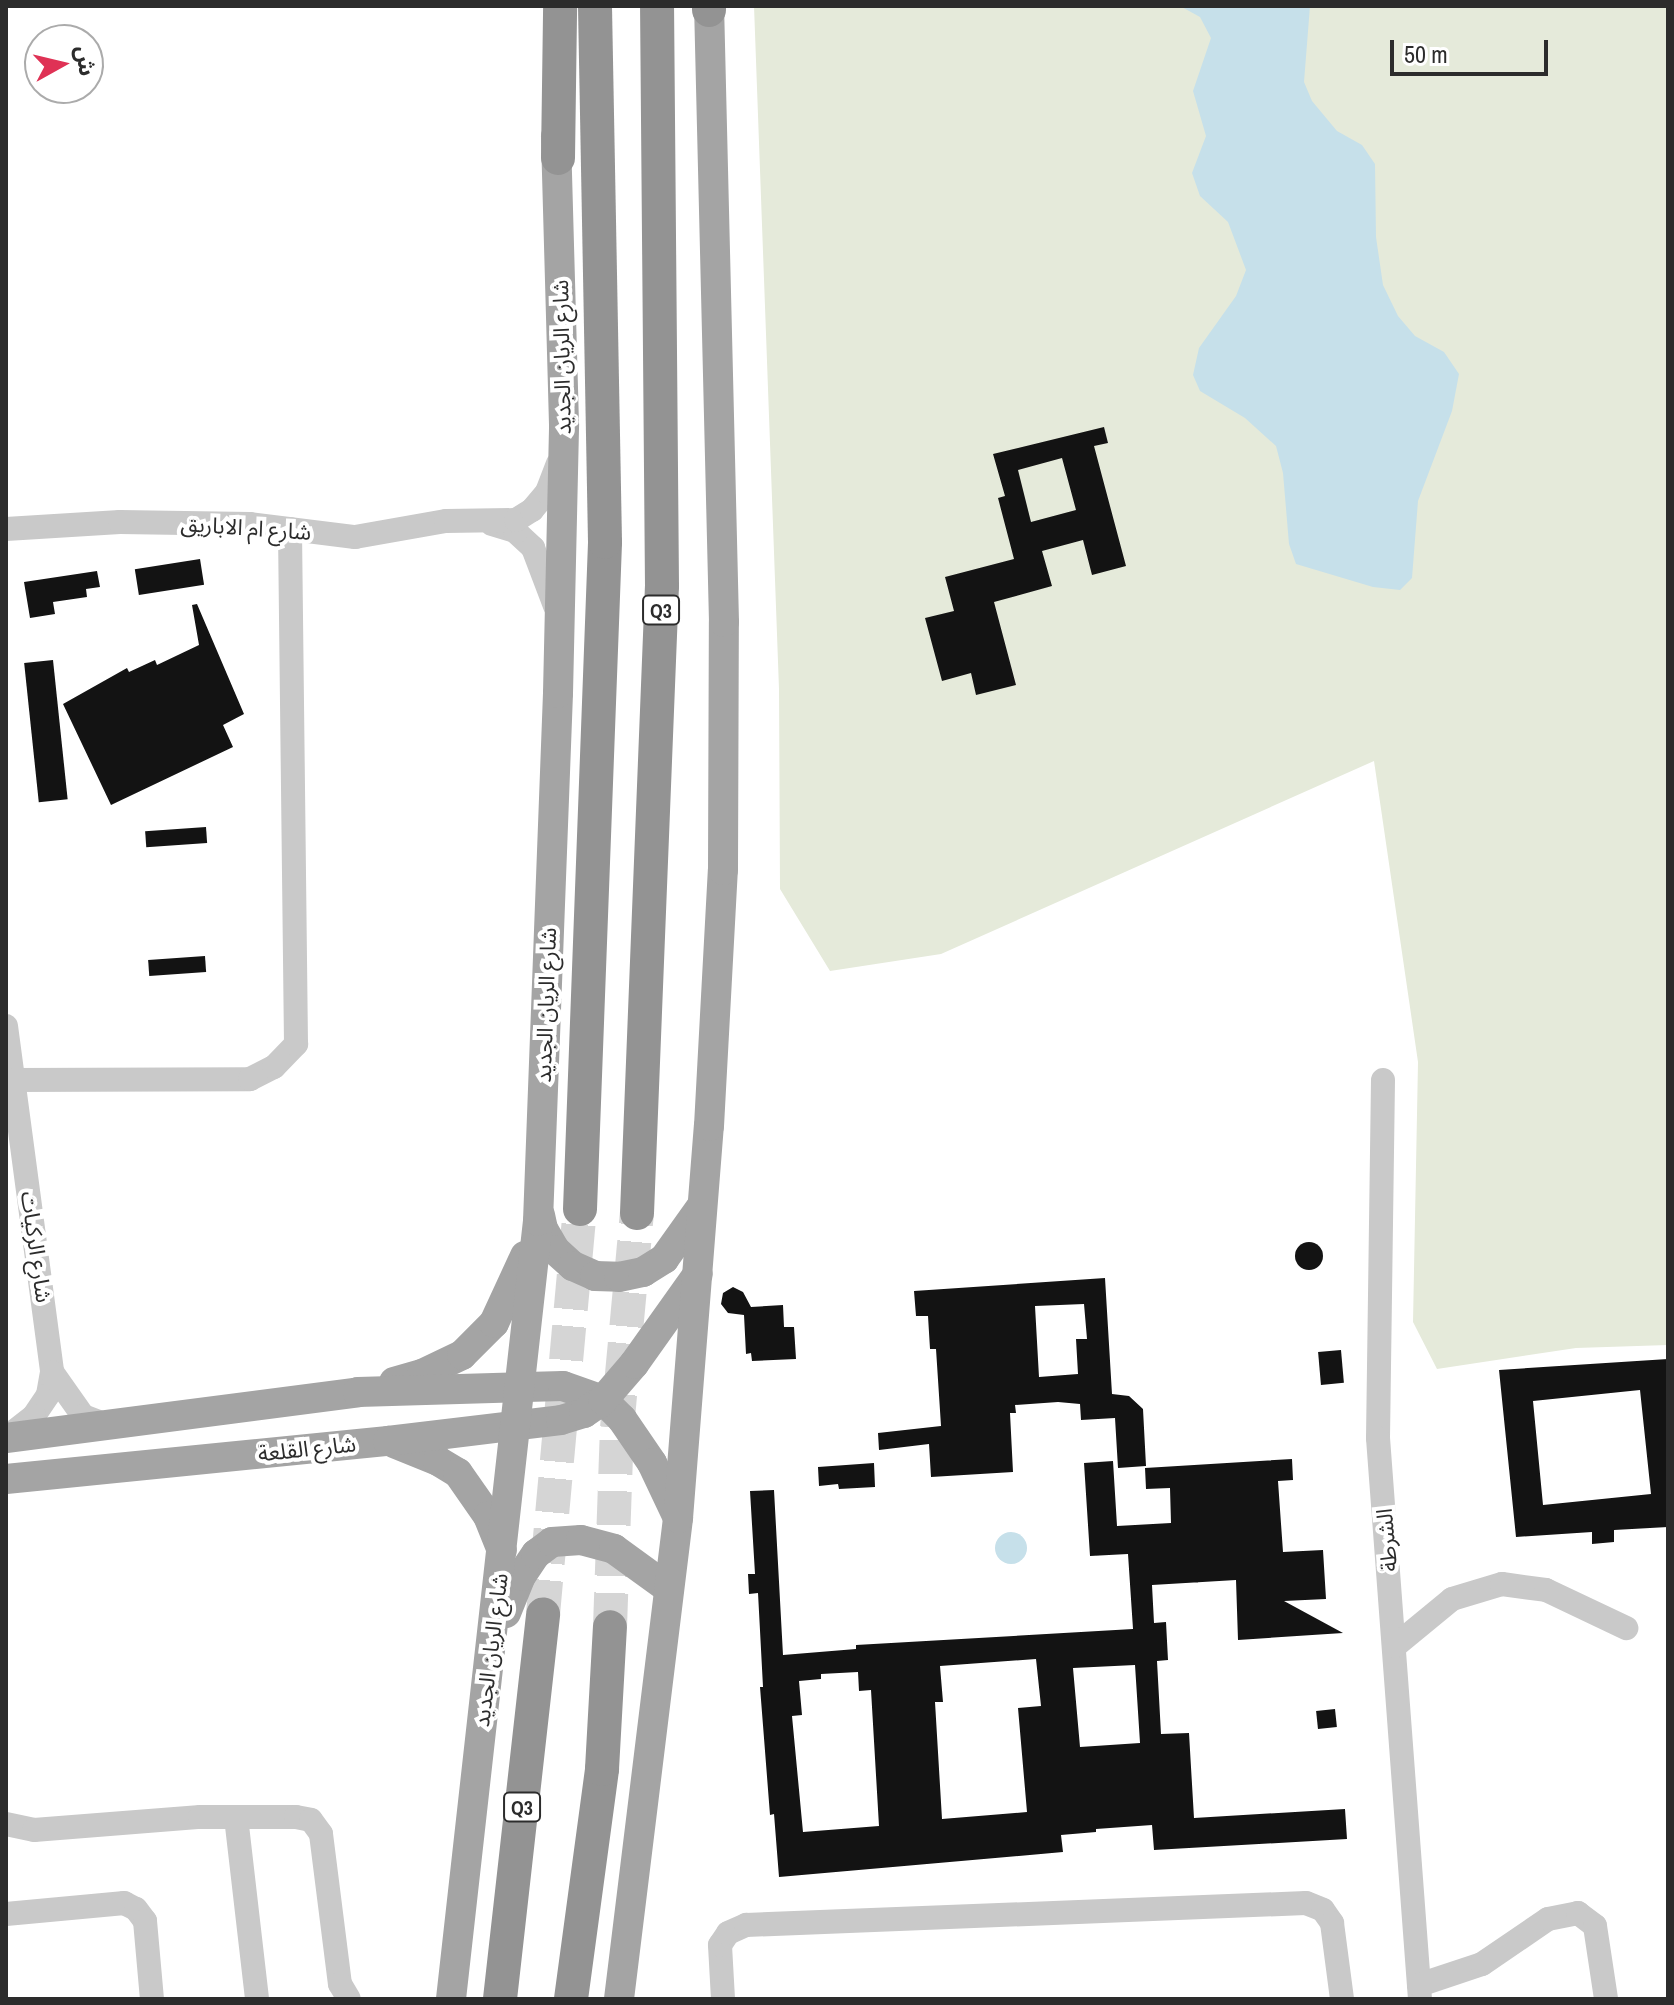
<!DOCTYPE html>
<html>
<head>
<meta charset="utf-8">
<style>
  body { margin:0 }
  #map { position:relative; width:1674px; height:2005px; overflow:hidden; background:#fff; font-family:"Archivo Narrow","Noto Sans Arabic",sans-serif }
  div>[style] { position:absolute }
  .green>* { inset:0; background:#e5eada }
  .water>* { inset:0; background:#c6e0ea }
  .round { border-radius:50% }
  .building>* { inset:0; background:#131313; transform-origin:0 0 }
  .highway-tunnel>* { height:34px; margin-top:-17px; transform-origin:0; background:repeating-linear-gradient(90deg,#d5d5d5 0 34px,transparent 0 51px) }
  .minor>* { height:24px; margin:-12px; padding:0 12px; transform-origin:12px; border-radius:12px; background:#c9c9c9 }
  .major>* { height:30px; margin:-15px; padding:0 15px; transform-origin:15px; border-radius:15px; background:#a4a4a4 }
  .highway>* { height:34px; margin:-17px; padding:0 17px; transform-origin:17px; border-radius:17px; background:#939393 }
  span { translate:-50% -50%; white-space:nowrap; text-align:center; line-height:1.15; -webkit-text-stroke:8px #fff; paint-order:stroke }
  .shield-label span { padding:2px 6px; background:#fff; border:2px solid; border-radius:6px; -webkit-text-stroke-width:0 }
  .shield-label { font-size:20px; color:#2c2c2c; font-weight:700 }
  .street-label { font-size:22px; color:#2c2c2c }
  .frame { position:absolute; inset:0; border:8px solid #2c2c2c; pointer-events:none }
  .north { position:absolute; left:24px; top:24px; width:80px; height:80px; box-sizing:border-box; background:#fff; border:2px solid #ababab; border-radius:50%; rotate:82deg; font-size:22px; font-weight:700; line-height:32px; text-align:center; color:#2c2c2c }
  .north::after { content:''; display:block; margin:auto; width:28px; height:36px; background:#df3255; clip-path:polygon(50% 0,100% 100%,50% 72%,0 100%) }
  .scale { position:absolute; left:1390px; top:40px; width:158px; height:36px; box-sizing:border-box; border:4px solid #2c2c2c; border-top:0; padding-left:10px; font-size:24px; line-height:28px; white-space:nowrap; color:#2c2c2c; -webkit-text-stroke:6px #fff; paint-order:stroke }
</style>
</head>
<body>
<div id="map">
  <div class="green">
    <i style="clip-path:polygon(754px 6px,1668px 6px,1668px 1345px,1576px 1348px,1437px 1369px,1413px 1322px,1418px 1062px,1374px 761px,941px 954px,830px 971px,780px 889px,779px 689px)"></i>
  </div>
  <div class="water">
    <i style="clip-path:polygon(1180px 6px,1310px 6px,1304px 82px,1312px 101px,1337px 131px,1362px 145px,1375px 164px,1376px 237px,1383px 285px,1398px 316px,1415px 336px,1444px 352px,1459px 374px,1452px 411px,1418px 501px,1412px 578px,1400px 590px,1373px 587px,1296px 564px,1289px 544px,1283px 473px,1276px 446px,1245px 418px,1200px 391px,1193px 375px,1199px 348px,1236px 296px,1246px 270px,1228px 222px,1200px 196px,1192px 173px,1206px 136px,1193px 91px,1211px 38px,1200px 17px)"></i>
    <i class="round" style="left:995px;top:1532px;width:32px;height:32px"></i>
  </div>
  <div class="building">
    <i style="clip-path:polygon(evenodd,1104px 427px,1108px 443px,1094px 446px,1126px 566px,1092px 575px,1083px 540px,1042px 551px,1052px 586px,994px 602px,1016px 685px,976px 695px,971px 673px,942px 681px,925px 618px,954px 611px,945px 577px,1014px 559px,998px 498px,1005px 496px,993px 454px,1104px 427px,1062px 458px,1076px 510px,1031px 522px,1018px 470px,1062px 458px)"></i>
    <i style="left:200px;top:559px;width:26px;height:66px;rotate:81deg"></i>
    <i style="clip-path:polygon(97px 571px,100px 587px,86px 589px,87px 597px,53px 602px,55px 614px,30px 618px,24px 582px)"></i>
    <i style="clip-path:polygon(197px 604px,244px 714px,223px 725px,233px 747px,111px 805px,63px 704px,127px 668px,129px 672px,155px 660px,157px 665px,199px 645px,192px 605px)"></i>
    <i style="left:53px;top:660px;width:140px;height:29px;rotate:84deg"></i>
    <i style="left:206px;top:827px;width:16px;height:61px;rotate:86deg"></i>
    <i style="left:205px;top:956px;width:16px;height:57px;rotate:86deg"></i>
    <i class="round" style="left:1295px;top:1242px;width:28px;height:28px"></i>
    <i style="clip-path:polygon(evenodd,1105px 1278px,1112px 1394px,1129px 1396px,1143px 1409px,1146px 1466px,1118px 1468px,1115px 1418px,1081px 1420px,1080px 1404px,1058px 1402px,1015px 1405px,1016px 1413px,1010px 1413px,1013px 1472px,931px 1477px,929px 1444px,879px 1450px,878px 1433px,941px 1426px,936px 1349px,930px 1349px,928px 1316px,916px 1316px,914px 1291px,1105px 1278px,1084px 1304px,1087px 1339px,1076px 1339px,1078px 1374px,1039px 1377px,1035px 1306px,1084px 1304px)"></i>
    <i style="clip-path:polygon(733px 1287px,743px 1292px,751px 1307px,783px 1305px,784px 1327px,794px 1327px,796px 1359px,752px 1361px,751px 1353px,746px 1354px,744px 1315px,728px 1313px,721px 1304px,723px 1293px)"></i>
    <i style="left:1341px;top:1350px;width:33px;height:23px;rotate:85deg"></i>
    <i style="clip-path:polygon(evenodd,1668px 1359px,1668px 1527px,1614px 1530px,1614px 1542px,1592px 1544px,1592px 1532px,1516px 1537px,1499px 1370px,1668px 1359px,1640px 1390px,1651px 1494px,1543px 1505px,1533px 1401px,1640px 1390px)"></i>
    <i style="clip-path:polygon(evenodd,1292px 1459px,1293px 1480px,1278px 1481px,1283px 1552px,1323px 1550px,1326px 1599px,1284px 1601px,1343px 1633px,1238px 1640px,1236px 1580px,1152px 1585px,1154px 1623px,1166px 1622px,1168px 1660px,1157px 1661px,1161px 1734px,1189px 1733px,1194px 1818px,1345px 1809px,1347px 1839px,1154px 1850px,1152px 1825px,1096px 1829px,1096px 1832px,1061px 1835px,1063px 1852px,779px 1877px,774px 1814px,770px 1815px,760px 1687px,763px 1687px,758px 1593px,749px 1594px,748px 1574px,755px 1574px,750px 1491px,774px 1490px,783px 1655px,856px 1649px,856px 1645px,1133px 1629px,1128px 1554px,1090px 1556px,1084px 1463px,1113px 1461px,1117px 1526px,1171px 1523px,1170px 1488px,1146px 1489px,1145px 1468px,1292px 1459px,1036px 1659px,1041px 1706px,1018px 1708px,1027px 1812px,942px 1819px,935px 1702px,943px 1702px,940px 1666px,1036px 1659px,1292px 1459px,1135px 1665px,1140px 1743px,1080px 1747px,1073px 1668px,1135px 1665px,1292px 1459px,858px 1672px,859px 1691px,871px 1690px,879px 1826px,803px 1832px,792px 1716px,802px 1715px,799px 1681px,821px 1679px,821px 1674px,858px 1672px)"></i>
    <i style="clip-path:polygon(874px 1463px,875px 1487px,839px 1489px,838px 1484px,819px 1486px,818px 1467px)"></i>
    <i style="left:1335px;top:1709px;width:18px;height:19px;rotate:84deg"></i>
  </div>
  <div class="highway-tunnel">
    <i style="left:543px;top:1614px;width:407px;rotate:-84.8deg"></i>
    <i style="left:610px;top:1627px;width:199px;rotate:-88deg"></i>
    <i style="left:617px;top:1428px;width:216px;rotate:-84.7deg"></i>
  </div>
  <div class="minor">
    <i style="left:492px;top:524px;width:24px;rotate:17deg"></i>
    <i style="left:515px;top:531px;width:25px;rotate:43deg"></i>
    <i style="left:533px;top:548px;width:62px;rotate:69.2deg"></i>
    <i style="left:6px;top:529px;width:114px;rotate:-3.5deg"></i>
    <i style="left:120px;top:522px;width:130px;rotate:0.9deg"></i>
    <i style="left:250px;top:524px;width:106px;rotate:7.1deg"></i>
    <i style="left:355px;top:537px;width:92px;rotate:-10deg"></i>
    <i style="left:446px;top:521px;width:70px;rotate:-0.8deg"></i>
    <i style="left:516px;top:520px;width:19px;rotate:-32deg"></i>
    <i style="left:532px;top:510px;width:23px;rotate:-50deg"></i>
    <i style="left:547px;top:492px;width:30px;rotate:-69deg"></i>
    <i style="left:6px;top:1026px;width:349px;rotate:82.4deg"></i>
    <i style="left:52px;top:1372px;width:23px;rotate:100deg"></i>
    <i style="left:48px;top:1395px;width:25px;rotate:124deg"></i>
    <i style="left:34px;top:1416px;width:36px;rotate:142deg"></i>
    <i style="left:13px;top:1080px;width:237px;rotate:-0.2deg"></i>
    <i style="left:250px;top:1079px;width:27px;rotate:-27deg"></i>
    <i style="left:274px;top:1067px;width:32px;rotate:-46deg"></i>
    <i style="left:296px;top:1044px;width:515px;rotate:-90.67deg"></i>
    <i style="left:1383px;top:1080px;width:358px;rotate:90.8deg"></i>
    <i style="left:1378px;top:1438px;width:563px;rotate:85.72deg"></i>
    <i style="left:52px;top:1372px;width:54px;rotate:54.8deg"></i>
    <i style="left:83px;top:1416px;width:28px;rotate:21deg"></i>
    <i style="left:1395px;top:1646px;width:74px;rotate:-39.5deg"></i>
    <i style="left:1452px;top:1599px;width:52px;rotate:-16.7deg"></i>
    <i style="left:1502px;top:1584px;width:44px;rotate:7.8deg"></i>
    <i style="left:1546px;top:1590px;width:89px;rotate:25.4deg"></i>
    <i style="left:236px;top:1817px;width:183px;rotate:83.4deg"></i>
    <i style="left:6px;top:1824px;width:29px;rotate:12deg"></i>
    <i style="left:34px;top:1830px;width:167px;rotate:-4.5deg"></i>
    <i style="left:200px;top:1817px;width:96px"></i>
    <i style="left:296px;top:1817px;width:15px;rotate:11deg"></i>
    <i style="left:311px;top:1820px;width:17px;rotate:54deg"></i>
    <i style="left:321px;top:1834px;width:151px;rotate:82.8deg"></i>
    <i style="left:340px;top:1984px;width:17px;rotate:59deg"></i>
    <i style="left:6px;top:1914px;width:119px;rotate:-5.3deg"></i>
    <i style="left:124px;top:1903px;width:13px;rotate:27deg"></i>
    <i style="left:136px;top:1909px;width:15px;rotate:53deg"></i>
    <i style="left:145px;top:1921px;width:78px;rotate:84.9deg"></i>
    <i style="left:1419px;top:1985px;width:66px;rotate:-18.4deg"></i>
    <i style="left:1482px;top:1964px;width:80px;rotate:-34.3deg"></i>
    <i style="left:1548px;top:1919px;width:31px;rotate:-11deg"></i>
    <i style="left:1578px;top:1913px;width:21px;rotate:37deg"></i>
    <i style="left:1595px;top:1926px;width:74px;rotate:81.4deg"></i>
    <i style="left:723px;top:1999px;width:54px;rotate:-93.2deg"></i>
    <i style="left:720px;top:1945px;width:14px;rotate:-56deg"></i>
    <i style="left:728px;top:1933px;width:20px;rotate:-24deg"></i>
    <i style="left:746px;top:1925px;width:560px;rotate:-2.25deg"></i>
    <i style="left:1306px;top:1903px;width:18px;rotate:22deg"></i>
    <i style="left:1323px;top:1910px;width:16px;rotate:55deg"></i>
    <i style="left:1332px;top:1923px;width:77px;rotate:82.5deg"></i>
  </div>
  <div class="major">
    <i style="left:540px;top:1215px;width:14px;rotate:78deg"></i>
    <i style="left:543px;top:1229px;width:24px;rotate:60deg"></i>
    <i style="left:555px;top:1250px;width:24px;rotate:42deg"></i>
    <i style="left:573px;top:1266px;width:24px;rotate:24deg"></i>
    <i style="left:595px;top:1276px;width:24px;rotate:2deg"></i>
    <i style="left:619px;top:1277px;width:25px;rotate:-12deg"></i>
    <i style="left:643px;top:1272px;width:25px;rotate:-32deg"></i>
    <i style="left:664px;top:1259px;width:64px;rotate:-54.6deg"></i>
    <i style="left:394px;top:1382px;width:29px;rotate:-16deg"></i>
    <i style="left:422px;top:1374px;width:44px;rotate:-25.4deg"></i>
    <i style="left:462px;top:1355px;width:45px;rotate:-45deg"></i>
    <i style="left:494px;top:1323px;width:74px;rotate:-65.2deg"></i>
    <i style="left:6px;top:1438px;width:355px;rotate:-7.4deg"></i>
    <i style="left:358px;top:1392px;width:205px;rotate:-1.7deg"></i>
    <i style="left:563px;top:1386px;width:42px;rotate:19.3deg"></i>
    <i style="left:603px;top:1400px;width:27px;rotate:45deg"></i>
    <i style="left:622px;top:1419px;width:53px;rotate:55.7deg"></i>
    <i style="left:652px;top:1463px;width:59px;rotate:64.7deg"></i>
    <i style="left:394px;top:1443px;width:48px;rotate:22.2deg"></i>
    <i style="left:438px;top:1461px;width:23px;rotate:31deg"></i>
    <i style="left:458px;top:1473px;width:52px;rotate:55.1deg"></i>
    <i style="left:488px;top:1516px;width:37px;rotate:68deg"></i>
    <i style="left:6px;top:1479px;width:384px;rotate:-5.7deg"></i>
    <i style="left:388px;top:1441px;width:174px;rotate:-6.9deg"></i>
    <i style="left:561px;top:1420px;width:24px;rotate:-17deg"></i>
    <i style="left:584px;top:1413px;width:23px;rotate:-34deg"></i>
    <i style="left:603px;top:1400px;width:48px;rotate:-49.3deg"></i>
    <i style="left:634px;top:1364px;width:110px;rotate:-54.6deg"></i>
    <i style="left:506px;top:1613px;width:40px;rotate:-68deg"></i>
    <i style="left:521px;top:1576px;width:27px;rotate:-56deg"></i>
    <i style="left:536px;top:1554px;width:20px;rotate:-37deg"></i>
    <i style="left:552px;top:1542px;width:29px;rotate:-4deg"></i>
    <i style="left:581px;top:1540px;width:34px;rotate:15deg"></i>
    <i style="left:614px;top:1549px;width:68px;rotate:36deg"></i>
    <i style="left:451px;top:1999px;width:783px;rotate:-83.62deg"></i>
    <i style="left:538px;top:1221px;width:528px;rotate:-87.83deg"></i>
    <i style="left:558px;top:693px;width:269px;rotate:-88.7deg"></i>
    <i style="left:564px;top:424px;width:288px;rotate:-91.6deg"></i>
    <i style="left:619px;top:1999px;width:485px;rotate:-83deg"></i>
    <i style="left:678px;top:1518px;width:393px;rotate:-85.5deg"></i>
    <i style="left:709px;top:1126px;width:256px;rotate:-86.9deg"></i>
    <i style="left:723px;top:870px;width:248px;rotate:-89.8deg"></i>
    <i style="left:724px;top:622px;width:616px;rotate:-91.39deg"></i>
  </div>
  <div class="highway">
    <i style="left:709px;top:6px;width:4px;rotate:90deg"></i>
    <i style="left:558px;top:158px;width:152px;rotate:-89.2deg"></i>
    <i style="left:580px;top:1209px;width:667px;rotate:-87.85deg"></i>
    <i style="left:605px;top:542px;width:536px;rotate:-91.07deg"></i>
    <i style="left:637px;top:1213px;width:627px;rotate:-87.72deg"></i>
    <i style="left:662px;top:586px;width:580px;rotate:-90.49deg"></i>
    <i style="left:500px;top:1999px;width:387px;rotate:-83.6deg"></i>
    <i style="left:571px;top:1999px;width:232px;rotate:-82.3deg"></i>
    <i style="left:602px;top:1769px;width:142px;rotate:-86.8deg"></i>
  </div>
  <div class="shield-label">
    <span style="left:661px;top:610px">Q3</span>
    <span style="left:522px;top:1807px">Q3</span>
  </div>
  <div class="street-label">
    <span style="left:562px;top:357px;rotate:-91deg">شارع الريان الجديد</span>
    <span style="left:246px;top:528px;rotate:4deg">شارع ام الاباريق</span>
    <span style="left:546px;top:1005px;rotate:-88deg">شارع الريان الجديد</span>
    <span style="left:36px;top:1247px;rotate:82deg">شارع الركيات</span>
    <span style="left:307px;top:1449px;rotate:-6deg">شارع القلعة</span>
    <span style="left:1387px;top:1540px;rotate:-95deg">الشرطة</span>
    <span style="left:491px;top:1650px;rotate:-83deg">شارع الريان الجديد</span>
  </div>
  <div class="frame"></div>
  <div class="north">ش</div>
  <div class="scale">50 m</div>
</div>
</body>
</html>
